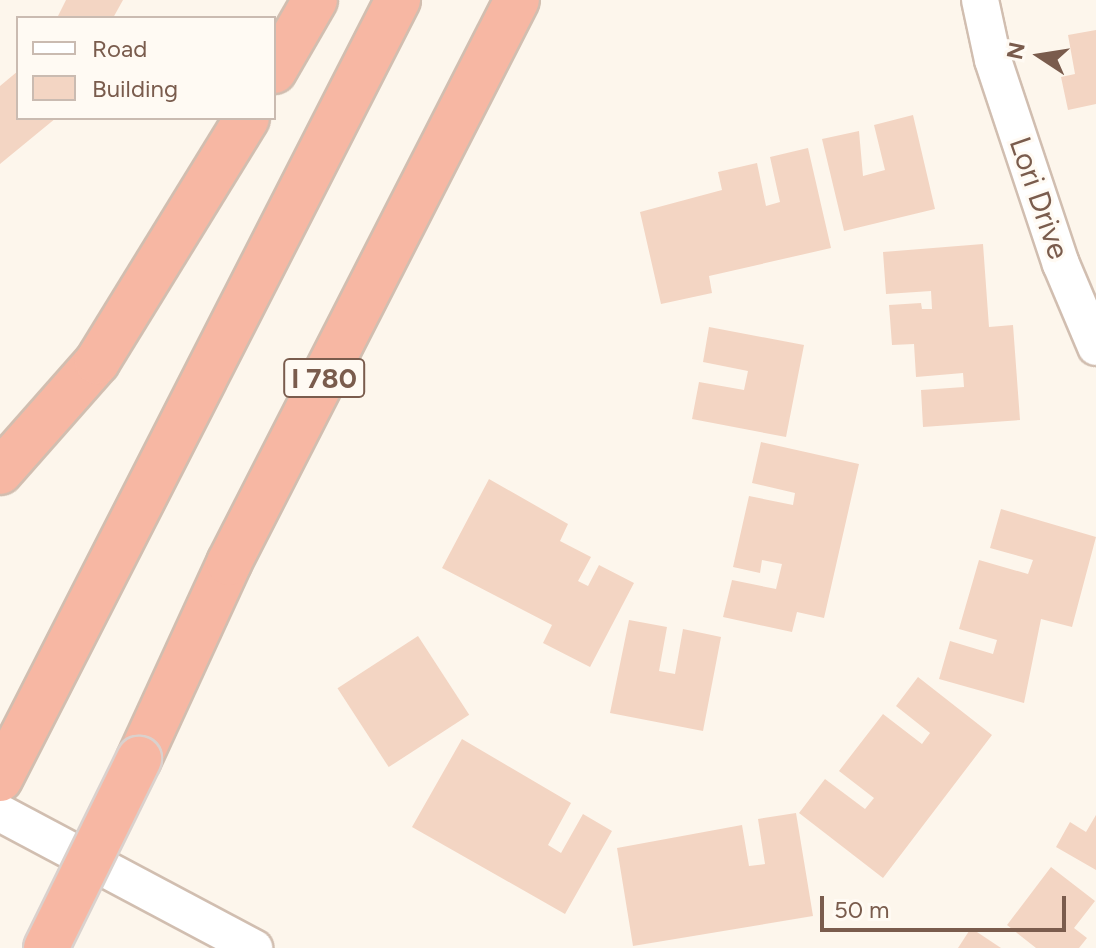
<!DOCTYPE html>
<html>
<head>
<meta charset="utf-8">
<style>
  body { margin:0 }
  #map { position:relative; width:1096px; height:948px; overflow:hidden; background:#fdf6ec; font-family:Figtree,sans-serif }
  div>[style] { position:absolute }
  .building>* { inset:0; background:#f3d5c3; transform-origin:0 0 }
  .roads { filter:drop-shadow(2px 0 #d1beb0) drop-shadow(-2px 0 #d1beb0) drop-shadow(0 2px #d1beb0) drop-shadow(0 -2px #d1beb0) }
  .tertiary>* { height:36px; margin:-18px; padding:0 18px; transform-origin:18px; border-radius:18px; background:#fff }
  .motorway>* { height:44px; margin:-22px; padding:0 22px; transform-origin:22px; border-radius:22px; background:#f7b7a3 }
  .bridges { filter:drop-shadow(2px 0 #dad1cd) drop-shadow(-2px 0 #dad1cd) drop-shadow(0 2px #dad1cd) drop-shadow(0 -2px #dad1cd) }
  .motorway-bridge>* { height:44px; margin:-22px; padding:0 22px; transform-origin:22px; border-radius:22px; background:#f7b7a3 }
  span { translate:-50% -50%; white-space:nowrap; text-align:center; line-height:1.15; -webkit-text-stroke:6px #fffaf3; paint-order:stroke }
  .shield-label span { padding:2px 6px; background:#fffaf3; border:2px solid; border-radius:6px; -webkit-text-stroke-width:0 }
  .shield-label { font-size:28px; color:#7a5c4d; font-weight:700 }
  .street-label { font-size:30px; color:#7a5c4d }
  .legend { position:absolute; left:16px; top:16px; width:260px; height:104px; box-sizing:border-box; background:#fffaf3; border:2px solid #cabbb1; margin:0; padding:10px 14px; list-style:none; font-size:24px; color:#7a5c4d }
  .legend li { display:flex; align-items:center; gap:16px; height:40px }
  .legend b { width:40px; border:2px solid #cabbb1 }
  .north { position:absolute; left:1000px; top:16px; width:80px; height:80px; -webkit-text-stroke:6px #fffaf3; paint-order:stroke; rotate:282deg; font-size:22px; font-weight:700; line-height:32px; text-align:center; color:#7a5c4d }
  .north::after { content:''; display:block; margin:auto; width:28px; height:36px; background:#7a5c4d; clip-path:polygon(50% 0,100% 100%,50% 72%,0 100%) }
  .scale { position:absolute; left:820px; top:896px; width:246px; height:36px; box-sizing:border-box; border:4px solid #7a5c4d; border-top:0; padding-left:10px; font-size:24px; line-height:28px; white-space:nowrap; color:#7a5c4d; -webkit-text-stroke:6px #fffaf3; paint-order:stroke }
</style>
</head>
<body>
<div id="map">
  <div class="building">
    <i style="clip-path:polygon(66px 0,123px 0,113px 18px,57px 18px)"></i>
    <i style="clip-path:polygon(1096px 30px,1096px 104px,1068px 110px,1061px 77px,1075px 74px,1068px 35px)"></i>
    <i style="clip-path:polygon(18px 71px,18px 118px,56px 118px,0 164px,0 86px)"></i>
    <i style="clip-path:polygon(913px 115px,935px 209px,844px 231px,822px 139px,859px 131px,863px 176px,885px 170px,874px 125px)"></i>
    <i style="clip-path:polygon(808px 148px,831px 248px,709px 276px,712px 293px,661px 304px,640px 212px,722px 190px,718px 172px,757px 163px,766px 206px,780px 202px,770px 157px)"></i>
    <i style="clip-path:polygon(983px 244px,989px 327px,1013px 325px,1020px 420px,923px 427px,921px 390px,964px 387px,963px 373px,916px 377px,914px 344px,892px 345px,889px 305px,921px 303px,922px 309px,932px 309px,931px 291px,886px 294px,883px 252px)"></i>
    <i style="clip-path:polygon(709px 327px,804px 345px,786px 437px,692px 419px,699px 382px,744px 390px,748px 371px,703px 362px)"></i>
    <i style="clip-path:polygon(761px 442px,859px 464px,824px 618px,797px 612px,792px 632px,723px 617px,732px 580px,776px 589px,782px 564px,762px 560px,760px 573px,733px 567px,749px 496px,793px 505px,795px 493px,752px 483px)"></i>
    <i style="clip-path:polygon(489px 479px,568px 524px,560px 541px,591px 557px,578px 581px,588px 586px,599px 565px,634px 583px,590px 667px,543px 643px,552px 625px,442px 568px)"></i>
    <i style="clip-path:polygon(1001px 509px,1096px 537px,1072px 627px,1041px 619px,1024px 703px,939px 679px,950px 641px,993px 654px,997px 640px,959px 629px,979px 560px,1028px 574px,1033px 560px,990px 548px)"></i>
    <i style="clip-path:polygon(629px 620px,667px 627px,659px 671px,675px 674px,683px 629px,721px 637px,703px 731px,610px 713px)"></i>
    <i style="left:418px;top:636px;width:94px;height:96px;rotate:57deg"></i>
    <i style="clip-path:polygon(918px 677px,992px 735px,883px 878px,799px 813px,825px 779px,865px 809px,874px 798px,839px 771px,883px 714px,922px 744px,930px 733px,896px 706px)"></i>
    <i style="clip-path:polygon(462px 739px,571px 803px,548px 845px,561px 853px,583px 814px,612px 831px,565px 914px,412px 827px)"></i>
    <i style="clip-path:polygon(796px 813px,813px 916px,633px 946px,617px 848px,742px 825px,749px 866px,765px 864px,758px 819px)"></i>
    <i style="clip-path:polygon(1096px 815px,1096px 870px,1056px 847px,1070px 822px,1086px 832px)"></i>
    <i style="clip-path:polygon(1051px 867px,1095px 901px,1074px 928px,1087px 938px,1079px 948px,1036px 948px,1007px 925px)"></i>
    <i style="clip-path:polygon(971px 928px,1001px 948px,958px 948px)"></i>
  </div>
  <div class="roads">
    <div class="tertiary">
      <i style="left:980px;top:0;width:61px;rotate:77.8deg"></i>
      <i style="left:993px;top:60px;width:215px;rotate:71.6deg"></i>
      <i style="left:1061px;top:264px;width:90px;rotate:67.1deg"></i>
      <i style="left:0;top:813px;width:288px;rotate:28deg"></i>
    </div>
    <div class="motorway">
      <i style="left:274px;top:71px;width:82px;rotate:-60deg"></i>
      <i style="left:0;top:472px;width:147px;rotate:-48.6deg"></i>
      <i style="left:97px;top:362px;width:286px;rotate:-58.4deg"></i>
      <i style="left:139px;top:759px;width:216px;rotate:-65.3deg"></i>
      <i style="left:229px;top:563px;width:632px;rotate:-62.91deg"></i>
      <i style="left:0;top:779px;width:875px;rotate:-62.94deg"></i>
    </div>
  </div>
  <div class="bridges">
    <div class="motorway-bridge">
      <i style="left:46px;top:948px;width:211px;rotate:-63.8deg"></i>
    </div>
  </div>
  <div class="shield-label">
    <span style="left:324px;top:378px">I 780</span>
  </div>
  <div class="street-label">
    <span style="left:1039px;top:198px;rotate:71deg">Lori Drive</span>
  </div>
  <ul class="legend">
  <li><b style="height:10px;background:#fff"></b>Road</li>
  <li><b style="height:22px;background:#f3d5c3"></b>Building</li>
  </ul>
  <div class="north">N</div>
  <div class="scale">50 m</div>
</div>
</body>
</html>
